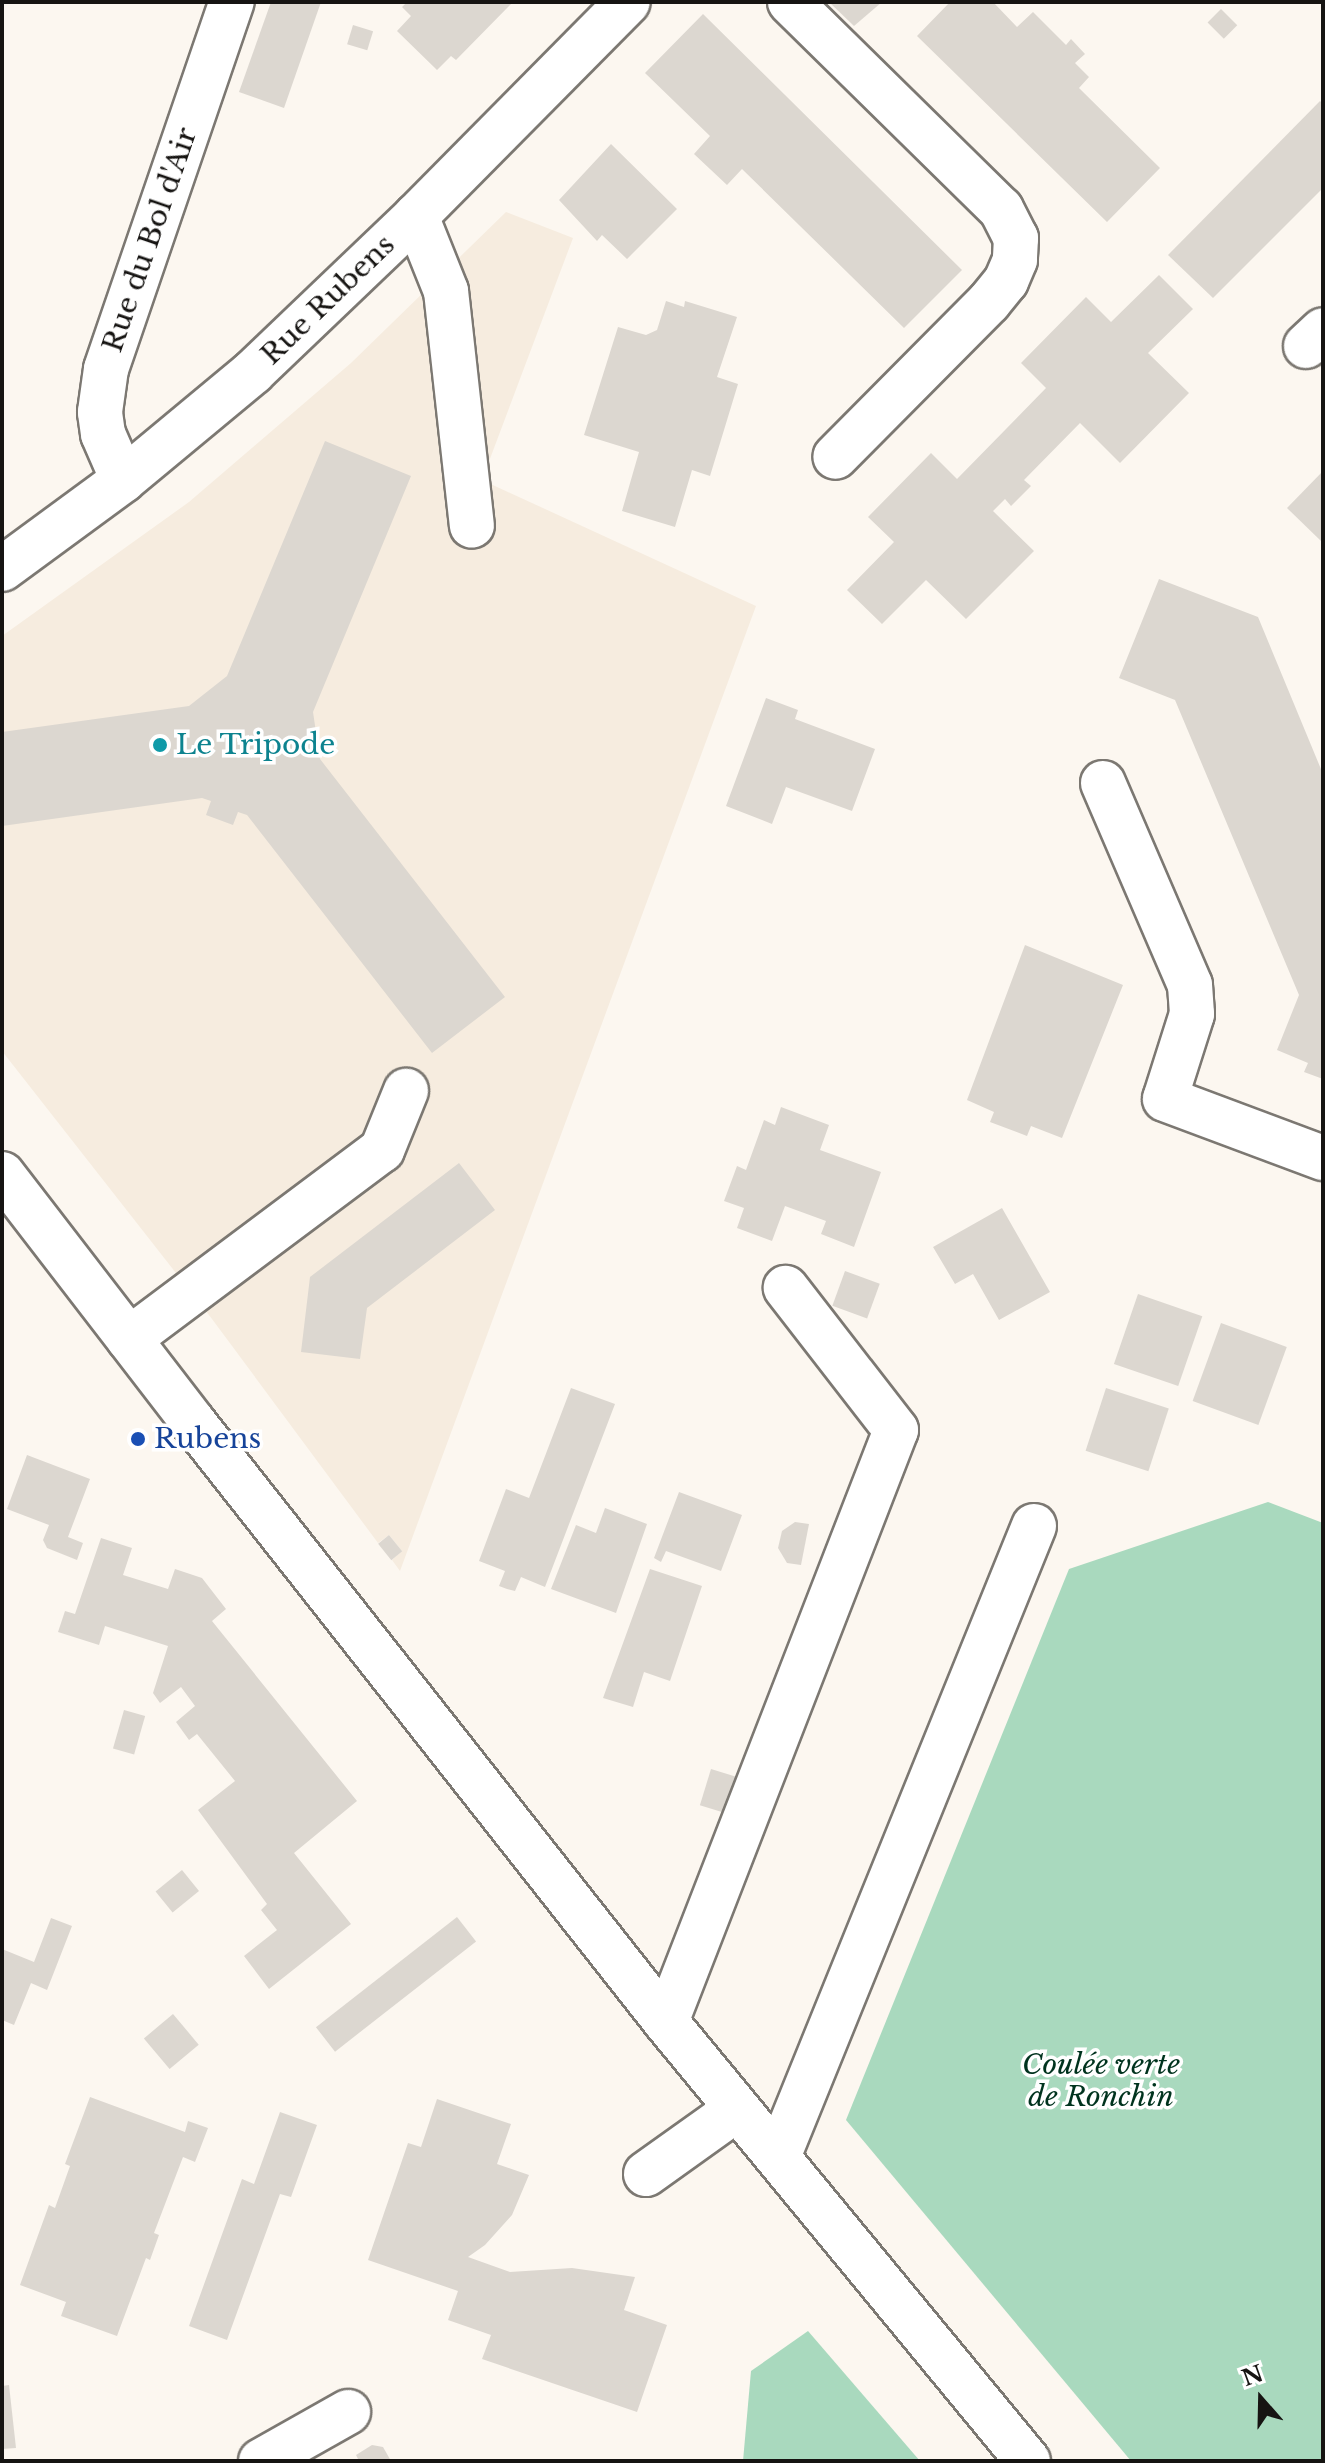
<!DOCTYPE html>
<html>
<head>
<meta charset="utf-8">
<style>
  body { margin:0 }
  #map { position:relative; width:1325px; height:2463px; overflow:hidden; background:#fcf7f0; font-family:"Libre Baskerville",serif }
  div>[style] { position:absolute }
  .built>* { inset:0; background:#f6ecdf }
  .green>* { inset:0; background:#a9d9be }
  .building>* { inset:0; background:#dcd7d0; transform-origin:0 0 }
  .roads { filter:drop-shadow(2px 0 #7c7872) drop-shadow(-2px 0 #7c7872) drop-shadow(0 2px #7c7872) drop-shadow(0 -2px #7c7872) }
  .minor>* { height:44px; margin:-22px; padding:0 22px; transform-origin:22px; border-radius:22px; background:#fff }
  .major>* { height:44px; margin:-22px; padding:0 22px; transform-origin:22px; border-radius:22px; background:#fff }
  .dots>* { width:22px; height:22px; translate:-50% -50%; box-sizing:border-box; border:4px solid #fff; border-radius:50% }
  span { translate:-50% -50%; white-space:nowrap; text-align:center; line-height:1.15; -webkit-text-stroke:7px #fff; paint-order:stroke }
  .street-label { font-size:28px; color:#161412 }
  .culture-label { font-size:28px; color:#0d838f }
  .left { translate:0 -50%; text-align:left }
  .transit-label { font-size:28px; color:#164399 }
  .park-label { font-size:28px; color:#00331e; font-style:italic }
  .frame { position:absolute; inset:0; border:4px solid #161412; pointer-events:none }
  .north { position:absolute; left:1221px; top:2359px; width:80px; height:80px; -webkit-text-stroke:6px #fff; paint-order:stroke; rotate:340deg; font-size:22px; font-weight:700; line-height:32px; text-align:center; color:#161412 }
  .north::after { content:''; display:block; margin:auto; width:28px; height:36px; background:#161412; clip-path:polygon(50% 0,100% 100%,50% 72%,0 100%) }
</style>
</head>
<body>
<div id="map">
  <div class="built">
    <i style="clip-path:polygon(506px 212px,573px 238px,482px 480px,756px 606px,400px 1571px,392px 1560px,402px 1551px,389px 1535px,378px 1543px,212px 1319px,2px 1051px,2px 636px,189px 502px,351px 363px)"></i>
  </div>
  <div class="green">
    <i style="clip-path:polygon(1268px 1502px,1323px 1523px,1323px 2461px,1131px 2461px,846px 2120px,1069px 1569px)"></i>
    <i style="clip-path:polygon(808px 2331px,920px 2461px,743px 2461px,751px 2371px)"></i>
  </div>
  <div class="building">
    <i style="clip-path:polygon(271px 2px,321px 2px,284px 108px,239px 92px)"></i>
    <i style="clip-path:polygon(407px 2px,513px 2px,456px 60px,451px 56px,437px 70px,397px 31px,411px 16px,402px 7px)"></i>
    <i style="clip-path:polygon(829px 2px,882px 2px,854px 26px)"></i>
    <i style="clip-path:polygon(950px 2px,993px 2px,1017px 27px,1033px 12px,1066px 45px,1071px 39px,1085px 54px,1075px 63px,1089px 77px,1079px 88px,1160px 168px,1107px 222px,917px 36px)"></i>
    <i style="left:1221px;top:9px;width:23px;height:19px;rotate:45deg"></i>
    <i style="clip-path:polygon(703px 14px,962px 270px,904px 328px,742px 169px,727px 185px,694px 154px,710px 136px,645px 73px)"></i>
    <i style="left:353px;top:25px;width:21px;height:20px;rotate:17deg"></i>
    <i style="clip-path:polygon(1320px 101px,1323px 104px,1323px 188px,1213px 298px,1168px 255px)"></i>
    <i style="clip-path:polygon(611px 144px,677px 209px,627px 259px,602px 235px,597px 241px,559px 200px)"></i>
    <i style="clip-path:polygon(1159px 275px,1193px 309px,1148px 353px,1189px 393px,1120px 463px,1080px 423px,1024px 480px,1031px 486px,1011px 506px,1005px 499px,993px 511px,1034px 551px,966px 619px,926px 580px,882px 624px,847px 590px,894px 542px,868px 517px,931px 453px,957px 479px,1046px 388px,1021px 363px,1086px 297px,1111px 322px)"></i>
    <i style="clip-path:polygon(666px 301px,684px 307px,685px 301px,737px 317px,717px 377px,738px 384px,710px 476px,692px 470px,675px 527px,622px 511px,639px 452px,584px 435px,618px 327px,646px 335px,657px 330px)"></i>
    <i style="clip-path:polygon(325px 441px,411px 476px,313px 712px,320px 759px,505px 997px,432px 1053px,247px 815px,238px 812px,233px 825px,206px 815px,211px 801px,202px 798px,2px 826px,2px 732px,189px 706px,227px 676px)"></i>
    <i style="clip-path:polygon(1323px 471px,1323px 540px,1322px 542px,1287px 508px)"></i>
    <i style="clip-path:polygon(1159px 579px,1258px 617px,1323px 774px,1323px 1079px,1304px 1072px,1308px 1063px,1277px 1050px,1299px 995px,1175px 700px,1119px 678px)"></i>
    <i style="clip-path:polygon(766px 698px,798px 710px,795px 719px,875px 749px,852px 811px,786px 787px,772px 824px,726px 806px)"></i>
    <i style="clip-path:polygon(1025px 945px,1123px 985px,1062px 1138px,1031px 1126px,1027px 1136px,990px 1122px,994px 1112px,967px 1100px)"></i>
    <i style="clip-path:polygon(781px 1107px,829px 1125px,820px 1150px,881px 1172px,854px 1247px,821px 1234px,826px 1221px,785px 1206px,772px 1241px,737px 1228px,744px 1208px,724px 1201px,737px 1166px,746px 1170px,764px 1120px,775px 1125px)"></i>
    <i style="clip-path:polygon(459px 1163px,495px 1210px,367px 1308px,360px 1359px,301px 1352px,310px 1277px)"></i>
    <i style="clip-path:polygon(1002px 1208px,1050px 1292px,999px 1320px,973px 1274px,955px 1284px,933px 1247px)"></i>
    <i style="left:845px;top:1271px;width:37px;height:37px;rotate:20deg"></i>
    <i style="left:1138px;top:1294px;width:68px;height:74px;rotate:19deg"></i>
    <i style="left:1221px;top:1323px;width:70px;height:83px;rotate:20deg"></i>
    <i style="clip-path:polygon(571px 1388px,615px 1404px,545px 1587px,521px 1577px,515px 1591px,507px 1589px,499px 1586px,505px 1571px,479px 1561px,506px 1489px,529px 1498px)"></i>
    <i style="left:1106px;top:1388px;width:66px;height:66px;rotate:18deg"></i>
    <i style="clip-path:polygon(27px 1455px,90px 1479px,68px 1537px,83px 1543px,77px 1560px,47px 1548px,43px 1540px,49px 1525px,7px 1509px)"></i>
    <i style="clip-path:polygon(679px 1492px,742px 1515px,721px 1571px,666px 1551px,661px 1562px,654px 1558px)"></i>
    <i style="clip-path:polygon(605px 1508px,647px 1524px,616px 1613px,551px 1589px,576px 1525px,596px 1533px)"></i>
    <i style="clip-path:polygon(795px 1522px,809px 1524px,801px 1565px,787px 1563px,778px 1548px,782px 1531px)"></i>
    <i style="left:389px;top:1535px;width:21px;height:14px;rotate:51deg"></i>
    <i style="clip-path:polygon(101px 1538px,132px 1548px,123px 1575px,168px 1589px,175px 1569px,202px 1578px,226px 1609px,212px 1621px,357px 1801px,294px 1853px,351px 1924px,269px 1989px,244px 1956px,277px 1930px,261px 1910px,267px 1904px,198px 1810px,235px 1781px,197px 1734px,189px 1740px,176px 1722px,195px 1706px,181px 1687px,160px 1703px,153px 1693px,168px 1646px,105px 1626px,99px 1645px,58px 1632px,65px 1611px,75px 1614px)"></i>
    <i style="clip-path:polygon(650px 1569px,702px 1586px,670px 1681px,644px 1672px,633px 1707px,603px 1698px)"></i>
    <i style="left:124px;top:1710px;width:22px;height:40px;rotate:16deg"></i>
    <i style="left:711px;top:1769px;width:28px;height:38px;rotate:17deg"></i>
    <i style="left:182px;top:1870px;width:27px;height:34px;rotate:51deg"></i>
    <i style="left:457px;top:1917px;width:31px;height:179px;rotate:52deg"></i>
    <i style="clip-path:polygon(51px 1918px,72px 1926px,47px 1990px,31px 1983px,14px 2025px,2px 2020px,2px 1949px,34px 1962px)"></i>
    <i style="left:173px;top:2014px;width:40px;height:38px;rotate:50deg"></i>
    <i style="clip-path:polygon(90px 2097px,185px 2132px,188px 2121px,208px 2128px,195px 2162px,183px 2157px,154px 2233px,159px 2235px,150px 2260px,146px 2258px,117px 2336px,61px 2316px,66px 2302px,20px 2285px,49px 2205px,55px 2208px,70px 2166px,65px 2164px)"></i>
    <i style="clip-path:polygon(437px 2099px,511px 2124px,497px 2164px,529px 2175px,512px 2215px,485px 2245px,468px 2257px,510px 2272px,572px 2268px,635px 2277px,624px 2310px,667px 2325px,637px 2412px,482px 2359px,491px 2335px,448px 2320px,458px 2291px,368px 2260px,408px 2143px,421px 2147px)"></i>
    <i style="clip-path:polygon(280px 2112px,317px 2125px,291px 2197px,280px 2194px,227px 2340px,189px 2326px,242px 2179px,254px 2184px)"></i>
    <i style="clip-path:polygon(9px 2385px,16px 2448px,2px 2449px,2px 2386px)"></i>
    <i style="clip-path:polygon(372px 2445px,383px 2447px,391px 2461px,359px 2461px,356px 2455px)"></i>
  </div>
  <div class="roads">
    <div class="minor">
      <i style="left:790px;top:2px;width:296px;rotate:44.5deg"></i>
      <i style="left:1001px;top:209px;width:33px;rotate:63deg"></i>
      <i style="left:1016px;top:238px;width:22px;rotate:93deg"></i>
      <i style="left:1015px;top:260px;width:23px;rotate:113deg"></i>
      <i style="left:1006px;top:281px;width:27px;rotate:129deg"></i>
      <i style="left:989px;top:302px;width:218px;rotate:134.8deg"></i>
      <i style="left:416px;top:216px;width:81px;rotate:68.2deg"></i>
      <i style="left:446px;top:291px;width:236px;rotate:83.7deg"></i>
      <i style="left:1306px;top:346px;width:23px;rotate:-43deg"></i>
      <i style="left:123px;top:480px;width:50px;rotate:-113.5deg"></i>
      <i style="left:103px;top:434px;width:22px;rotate:-98deg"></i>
      <i style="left:100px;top:412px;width:43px;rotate:-82.1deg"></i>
      <i style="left:106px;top:369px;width:388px;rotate:-71.1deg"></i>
      <i style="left:2px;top:569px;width:150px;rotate:-36.3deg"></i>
      <i style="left:123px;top:480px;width:169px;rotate:-39.7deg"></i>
      <i style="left:253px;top:372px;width:226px;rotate:-43.7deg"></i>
      <i style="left:416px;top:216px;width:301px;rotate:-45.3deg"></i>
      <i style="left:1103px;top:783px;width:220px;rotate:66.7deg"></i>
      <i style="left:1190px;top:985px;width:29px;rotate:86deg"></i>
      <i style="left:1192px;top:1014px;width:89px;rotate:107.6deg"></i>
      <i style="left:1165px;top:1099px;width:169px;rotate:20.5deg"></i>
      <i style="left:129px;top:1339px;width:316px;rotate:-36.8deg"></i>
      <i style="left:382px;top:1150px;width:64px;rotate:-67.9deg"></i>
      <i style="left:666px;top:2022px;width:635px;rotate:-68.77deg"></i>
      <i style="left:896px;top:1430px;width:180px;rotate:-127.8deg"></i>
      <i style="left:778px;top:2157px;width:681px;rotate:-67.92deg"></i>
      <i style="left:646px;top:2174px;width:112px;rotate:-35.5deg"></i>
      <i style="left:261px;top:2461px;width:100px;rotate:-29.4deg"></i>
    </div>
    <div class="major">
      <i style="left:2px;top:1174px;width:313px;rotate:52.4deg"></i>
      <i style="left:193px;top:1422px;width:764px;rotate:51.75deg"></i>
      <i style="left:666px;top:2022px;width:569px;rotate:50.49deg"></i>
    </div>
  </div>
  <div class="dots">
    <i style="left:160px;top:745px;background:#0f9aa8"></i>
    <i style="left:138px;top:1439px;background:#1a4fb4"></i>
  </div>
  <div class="street-label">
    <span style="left:150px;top:240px;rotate:-71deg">Rue du Bol d'Air</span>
    <span style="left:328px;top:300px;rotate:-44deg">Rue Rubens</span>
  </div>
  <div class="culture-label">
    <span class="left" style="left:176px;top:745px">Le Tripode</span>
  </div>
  <div class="transit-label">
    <span class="left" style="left:154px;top:1439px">Rubens</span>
  </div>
  <div class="park-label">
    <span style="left:1101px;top:2081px">Coulée verte<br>de Ronchin</span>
  </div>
  <div class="frame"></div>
  <div class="north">N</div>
</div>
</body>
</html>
